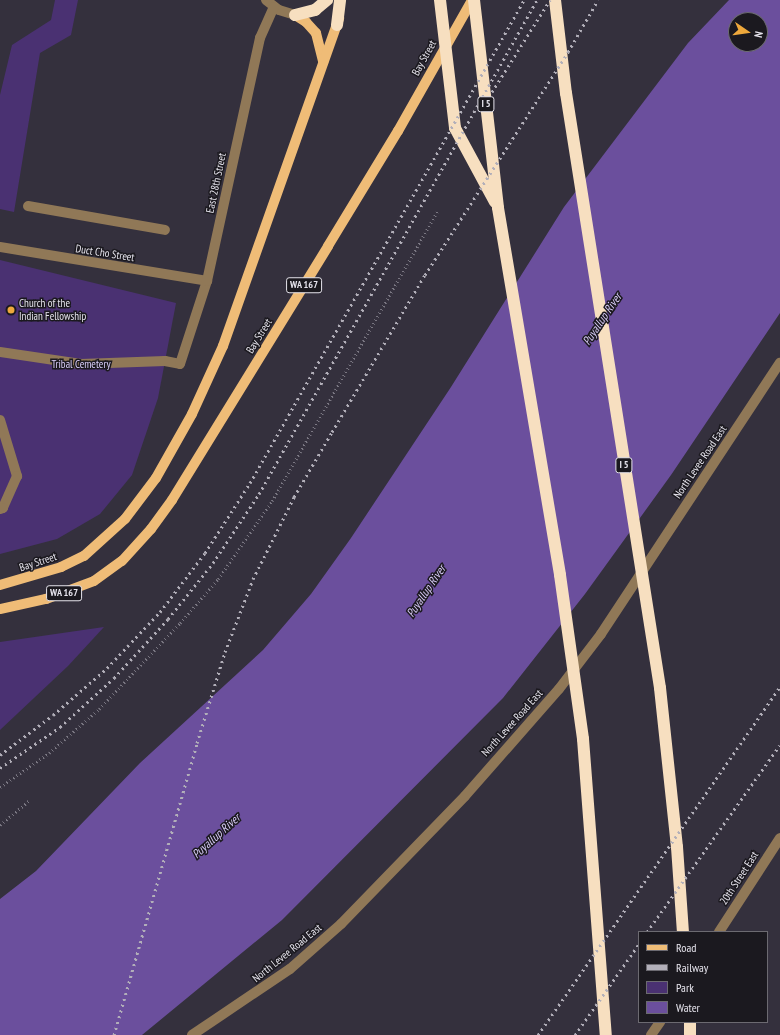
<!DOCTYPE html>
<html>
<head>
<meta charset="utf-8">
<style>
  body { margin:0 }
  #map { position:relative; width:780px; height:1035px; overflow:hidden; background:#34303d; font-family:"PT Sans Narrow",sans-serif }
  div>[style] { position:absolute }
  .green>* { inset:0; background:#4a3172 }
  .water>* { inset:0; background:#6b4f9d }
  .path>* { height:2.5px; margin-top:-1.25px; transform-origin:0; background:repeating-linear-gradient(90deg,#7a7782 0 1px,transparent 0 4px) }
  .minor>* { height:10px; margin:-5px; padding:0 5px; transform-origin:5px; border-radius:5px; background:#907857 }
  .major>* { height:10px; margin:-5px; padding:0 5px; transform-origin:5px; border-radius:5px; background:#efbc77 }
  .highway>* { height:12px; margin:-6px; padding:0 6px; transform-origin:6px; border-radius:6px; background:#f7dfc0 }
  .rail>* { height:3px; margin-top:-1.5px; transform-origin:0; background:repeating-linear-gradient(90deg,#b2afb9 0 2px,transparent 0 6px) }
  .dots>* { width:11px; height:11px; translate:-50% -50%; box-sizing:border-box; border:2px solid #1b191f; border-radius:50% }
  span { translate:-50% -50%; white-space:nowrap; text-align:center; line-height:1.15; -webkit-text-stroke:3px #1b191f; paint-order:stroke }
  .shield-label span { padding:1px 3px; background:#1b191f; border:1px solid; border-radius:3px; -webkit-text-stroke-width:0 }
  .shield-label { font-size:10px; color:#e6e4ed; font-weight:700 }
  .street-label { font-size:11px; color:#e6e4ed }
  .poi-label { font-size:11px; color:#e6e4ed }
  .left { translate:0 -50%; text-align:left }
  .park-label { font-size:11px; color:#dbcffb }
  .water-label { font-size:12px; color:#d8cbf7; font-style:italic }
  .legend { position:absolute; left:638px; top:931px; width:130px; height:92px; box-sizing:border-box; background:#1b191f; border:1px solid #6c6a71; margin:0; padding:5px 7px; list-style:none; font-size:12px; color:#e6e4ed }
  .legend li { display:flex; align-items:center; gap:8px; height:20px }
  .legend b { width:20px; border:1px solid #6c6a71 }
  .north { position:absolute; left:728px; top:12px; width:40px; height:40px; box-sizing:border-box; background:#1b191f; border:1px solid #6c6a71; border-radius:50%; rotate:103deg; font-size:11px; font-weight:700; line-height:16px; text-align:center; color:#e6e4ed }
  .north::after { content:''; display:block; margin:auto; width:14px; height:18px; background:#eea83c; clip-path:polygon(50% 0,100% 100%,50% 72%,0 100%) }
</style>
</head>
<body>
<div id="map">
  <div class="green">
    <i style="clip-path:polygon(55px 0,78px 0,71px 35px,40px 53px,14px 212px,0 209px,0 95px,12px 45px,51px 20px)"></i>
    <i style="clip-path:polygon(0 260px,176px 303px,158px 398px,132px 475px,100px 514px,57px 539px,0 554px)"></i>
    <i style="clip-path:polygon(104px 627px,68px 666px,0 730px,0 642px)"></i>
  </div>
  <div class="water">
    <i style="clip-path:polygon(evenodd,729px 0,780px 0,780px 313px,671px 475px,585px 594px,503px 698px,282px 920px,142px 1035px,0 1035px,0 899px,36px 871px,140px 763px,263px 650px,311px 594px,351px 538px,451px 387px,564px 207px,688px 43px,729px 0,736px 20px,760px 20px,760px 44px,736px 44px,736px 20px)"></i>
  </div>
  <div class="path">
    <i style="left:0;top:787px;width:60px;rotate:-34.8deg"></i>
    <i style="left:49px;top:753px;width:67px;rotate:-41.3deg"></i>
    <i style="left:99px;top:709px;width:118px;rotate:-46.7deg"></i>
    <i style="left:180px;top:623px;width:58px;rotate:-49.2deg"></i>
    <i style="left:218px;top:579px;width:95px;rotate:-55.3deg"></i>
    <i style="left:272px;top:501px;width:335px;rotate:-60.3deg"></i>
    <i style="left:0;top:825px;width:38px;rotate:-40deg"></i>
  </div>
  <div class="minor">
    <i style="left:266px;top:0;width:16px;rotate:38deg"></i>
    <i style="left:279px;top:10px;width:17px;rotate:17deg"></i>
    <i style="left:28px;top:206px;width:139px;rotate:9.9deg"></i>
    <i style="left:0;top:247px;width:210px;rotate:9.3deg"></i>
    <i style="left:0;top:352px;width:82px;rotate:8.4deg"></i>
    <i style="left:81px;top:364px;width:84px;rotate:-2deg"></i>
    <i style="left:165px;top:361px;width:15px;rotate:11deg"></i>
    <i style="left:180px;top:364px;width:87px;rotate:-72deg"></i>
    <i style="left:207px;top:281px;width:249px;rotate:-77.7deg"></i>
    <i style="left:260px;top:38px;width:34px;rotate:-66deg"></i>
    <i style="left:0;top:420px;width:59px;rotate:73.1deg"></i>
    <i style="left:17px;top:476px;width:35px;rotate:114deg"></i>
    <i style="left:3px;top:508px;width:3px;rotate:162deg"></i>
    <i style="left:719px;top:932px;width:112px;rotate:-57deg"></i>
    <i style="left:192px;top:1035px;width:118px;rotate:-34deg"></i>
    <i style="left:290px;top:969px;width:68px;rotate:-41.4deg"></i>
    <i style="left:341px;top:924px;width:178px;rotate:-45.9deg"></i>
    <i style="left:465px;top:796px;width:142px;rotate:-48.7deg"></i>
    <i style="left:559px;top:689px;width:69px;rotate:-52.6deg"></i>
    <i style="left:601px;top:634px;width:325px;rotate:-56.6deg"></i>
    <i style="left:651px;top:1035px;width:16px;rotate:-55deg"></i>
  </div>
  <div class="major">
    <i style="left:295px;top:15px;width:13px;rotate:32deg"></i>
    <i style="left:306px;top:22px;width:15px;rotate:48deg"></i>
    <i style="left:316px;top:33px;width:30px;rotate:76deg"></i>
    <i style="left:0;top:585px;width:64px;rotate:-16.4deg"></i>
    <i style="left:61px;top:567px;width:25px;rotate:-26deg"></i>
    <i style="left:84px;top:556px;width:55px;rotate:-42.1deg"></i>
    <i style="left:125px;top:519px;width:51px;rotate:-52.9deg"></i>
    <i style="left:156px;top:478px;width:73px;rotate:-60.6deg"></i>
    <i style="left:192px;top:414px;width:75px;rotate:-65.5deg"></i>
    <i style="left:223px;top:346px;width:348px;rotate:-70.5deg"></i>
    <i style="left:0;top:609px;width:47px;rotate:-12.3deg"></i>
    <i style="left:46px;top:599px;width:51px;rotate:-20.6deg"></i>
    <i style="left:94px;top:581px;width:34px;rotate:-36deg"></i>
    <i style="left:122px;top:561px;width:43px;rotate:-47.8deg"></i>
    <i style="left:151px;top:529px;width:36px;rotate:-54deg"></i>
    <i style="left:172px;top:500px;width:298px;rotate:-58.4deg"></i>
    <i style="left:328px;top:246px;width:135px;rotate:-58.7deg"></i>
    <i style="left:398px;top:131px;width:150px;rotate:-60.5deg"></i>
  </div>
  <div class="highway">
    <i style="left:440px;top:0;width:129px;rotate:83.3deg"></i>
    <i style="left:455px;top:128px;width:84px;rotate:61.6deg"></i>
    <i style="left:474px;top:0;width:209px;rotate:83.4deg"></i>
    <i style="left:498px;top:208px;width:372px;rotate:80.4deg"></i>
    <i style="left:560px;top:575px;width:166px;rotate:82deg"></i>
    <i style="left:583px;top:739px;width:297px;rotate:85.6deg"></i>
    <i style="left:555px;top:0;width:94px;rotate:83.3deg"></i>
    <i style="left:566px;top:93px;width:602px;rotate:81.02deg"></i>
    <i style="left:660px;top:688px;width:160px;rotate:83.9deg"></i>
    <i style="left:677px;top:847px;width:85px;rotate:86deg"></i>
    <i style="left:295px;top:15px;width:21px;rotate:-14deg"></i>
    <i style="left:315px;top:10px;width:16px;rotate:-40deg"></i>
    <i style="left:337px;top:25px;width:25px;rotate:-83deg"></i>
    <i style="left:690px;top:1022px;width:13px;rotate:90deg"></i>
  </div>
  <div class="rail">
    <i style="left:492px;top:92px;width:109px;rotate:-57.8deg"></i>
    <i style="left:0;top:755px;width:66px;rotate:-37deg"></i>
    <i style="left:53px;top:715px;width:72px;rotate:-41deg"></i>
    <i style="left:107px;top:668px;width:77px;rotate:-46.6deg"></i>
    <i style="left:160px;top:612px;width:74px;rotate:-52.7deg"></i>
    <i style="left:205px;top:553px;width:83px;rotate:-57.3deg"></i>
    <i style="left:250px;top:483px;width:555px;rotate:-60.43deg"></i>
    <i style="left:0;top:768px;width:73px;rotate:-34.3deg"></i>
    <i style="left:60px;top:727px;width:73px;rotate:-42.2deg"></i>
    <i style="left:114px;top:678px;width:80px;rotate:-47.5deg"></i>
    <i style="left:168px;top:619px;width:72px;rotate:-51.2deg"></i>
    <i style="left:213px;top:563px;width:83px;rotate:-56.3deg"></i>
    <i style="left:259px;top:494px;width:567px;rotate:-60.63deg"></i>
    <i style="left:647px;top:932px;width:229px;rotate:-54.6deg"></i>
    <i style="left:114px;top:1035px;width:304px;rotate:-74.1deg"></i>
    <i style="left:197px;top:743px;width:95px;rotate:-72.9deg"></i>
    <i style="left:225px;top:652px;width:78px;rotate:-69deg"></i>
    <i style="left:253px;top:579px;width:92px;rotate:-63.4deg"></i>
    <i style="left:294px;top:497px;width:75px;rotate:-59.7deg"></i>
    <i style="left:332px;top:432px;width:182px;rotate:-59.4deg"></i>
    <i style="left:425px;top:275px;width:265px;rotate:-57.3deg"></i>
    <i style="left:568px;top:52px;width:60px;rotate:-60deg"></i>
    <i style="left:538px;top:1035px;width:424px;rotate:-55.2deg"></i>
    <i style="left:575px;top:1035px;width:111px;rotate:-54.9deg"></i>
  </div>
  <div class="dots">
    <i style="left:11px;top:310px;background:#eea83c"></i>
  </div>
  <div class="shield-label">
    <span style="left:486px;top:104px">I 5</span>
    <span style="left:304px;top:285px">WA 167</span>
    <span style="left:624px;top:465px">I 5</span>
    <span style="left:64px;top:593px">WA 167</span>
  </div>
  <div class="street-label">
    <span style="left:424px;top:58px;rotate:-61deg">Bay Street</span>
    <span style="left:216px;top:183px;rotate:-78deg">East 28th Street</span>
    <span style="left:105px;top:253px;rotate:9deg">Duct Cho Street</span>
    <span style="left:259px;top:336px;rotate:-58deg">Bay Street</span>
    <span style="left:700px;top:462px;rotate:-56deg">North Levee Road East</span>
    <span style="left:38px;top:562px;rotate:-18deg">Bay Street</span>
    <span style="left:512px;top:723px;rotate:-48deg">North Levee Road East</span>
    <span style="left:739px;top:878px;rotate:-57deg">20th Street East</span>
    <span style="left:287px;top:953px;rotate:-39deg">North Levee Road East</span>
  </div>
  <div class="poi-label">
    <span class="left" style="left:19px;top:310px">Church of the<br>Indian Fellowship</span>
  </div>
  <div class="park-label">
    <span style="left:81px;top:364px">Tribal Cemetery</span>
  </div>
  <div class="water-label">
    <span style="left:602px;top:319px;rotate:-56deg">Puyallup River</span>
    <span style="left:426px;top:591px;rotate:-56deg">Puyallup River</span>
    <span style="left:216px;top:836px;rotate:-42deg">Puyallup River</span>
  </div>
  <ul class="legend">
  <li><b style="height:5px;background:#efbc77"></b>Road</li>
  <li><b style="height:5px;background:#b2afb9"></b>Railway</li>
  <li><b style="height:11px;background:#4a3172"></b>Park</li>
  <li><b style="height:11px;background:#6b4f9d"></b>Water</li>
  </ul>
  <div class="north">N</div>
</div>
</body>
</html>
